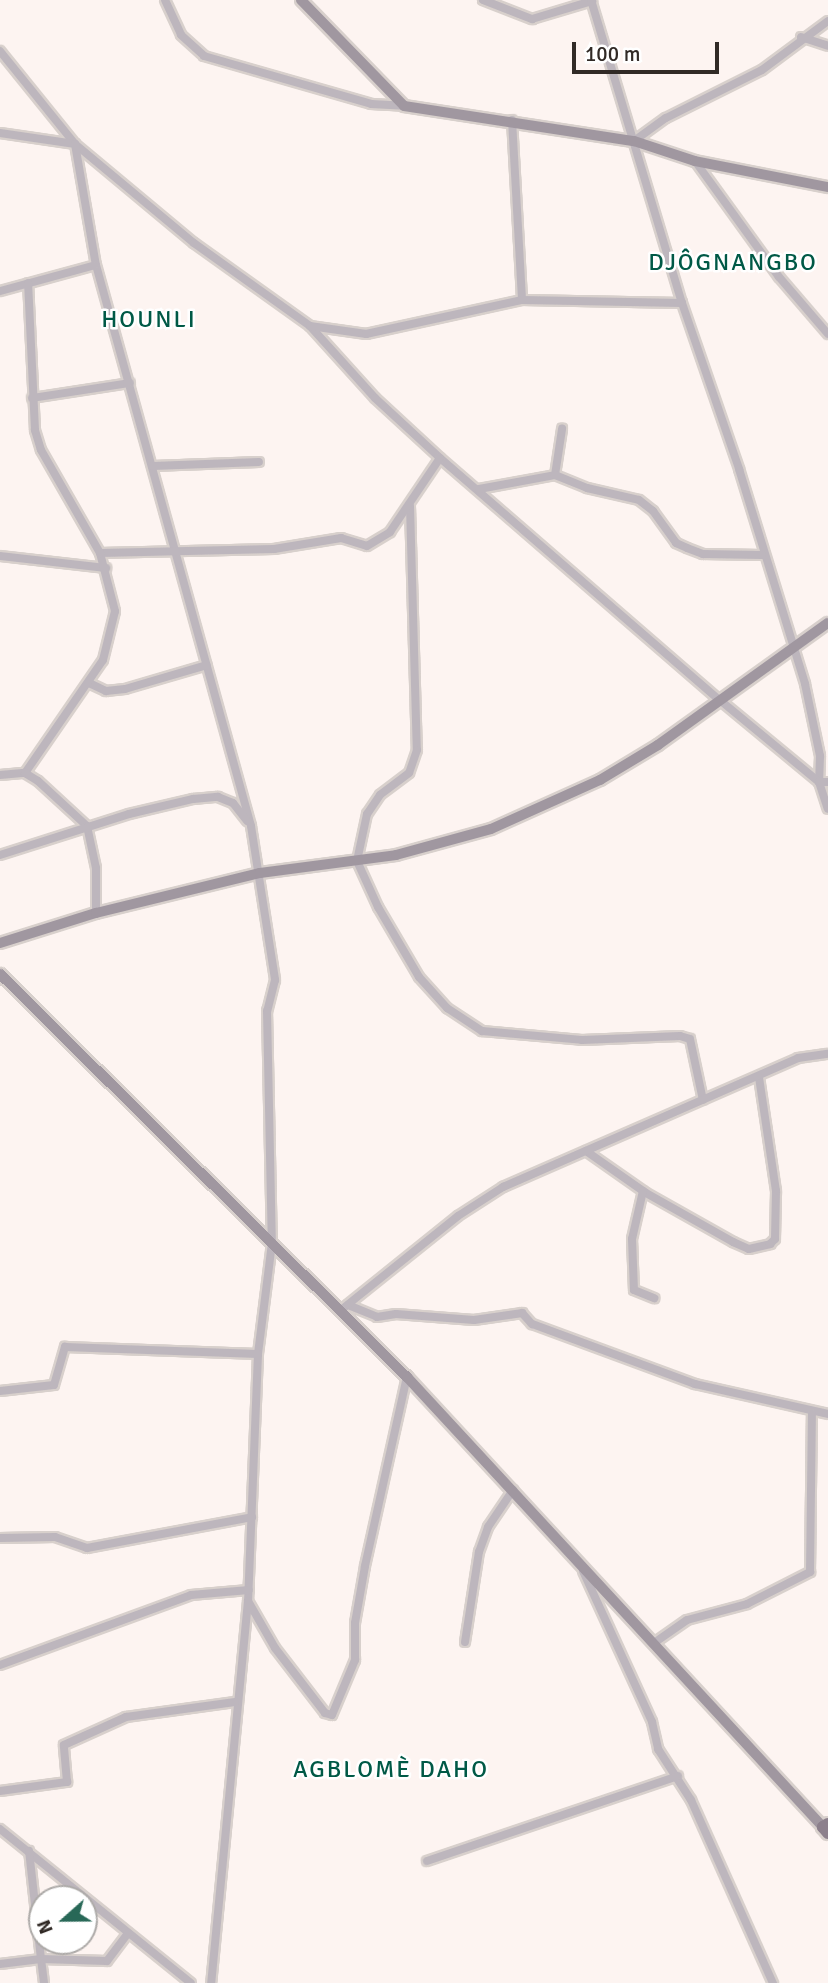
<!DOCTYPE html>
<html>
<head>
<meta charset="utf-8">
<style>
  body { margin:0 }
  #map { position:relative; width:828px; height:1983px; overflow:hidden; background:#fdf4f1; font-family:Signika,sans-serif }
  div>[style] { position:absolute }
  .roads { filter:drop-shadow(2px 0 #d8d0cc) drop-shadow(-2px 0 #d8d0cc) drop-shadow(0 2px #d8d0cc) drop-shadow(0 -2px #d8d0cc) }
  .street>* { height:8px; margin:-4px; padding:0 4px; transform-origin:4px; border-radius:4px; background:#bdb6bd }
  .secondary>* { height:10px; margin:-5px; padding:0 5px; transform-origin:5px; border-radius:5px; background:#a097a0 }
  .primary>* { height:12px; margin:-6px; padding:0 6px; transform-origin:6px; border-radius:6px; background:#8c808c }
  span { translate:-50% -50%; white-space:nowrap; text-align:center; line-height:1.15; -webkit-text-stroke:5px #fff; paint-order:stroke }
  .quarter-label { font-size:24px; color:#005946; letter-spacing:2px }
  .north { position:absolute; left:28px; top:1885px; width:70px; height:70px; box-sizing:border-box; background:#fff; border:2px solid #adaaa8; border-radius:50%; rotate:249deg; font-size:19px; font-weight:700; line-height:28px; text-align:center; color:#312a26 }
  .north::after { content:''; display:block; margin:auto; width:24px; height:32px; background:#286857; clip-path:polygon(50% 0,100% 100%,50% 72%,0 100%) }
  .scale { position:absolute; left:572px; top:42px; width:147px; height:32px; box-sizing:border-box; border:4px solid #312a26; border-top:0; padding-left:9px; font-size:21px; line-height:24px; white-space:nowrap; color:#312a26; -webkit-text-stroke:5px #fff; paint-order:stroke }
</style>
</head>
<body>
<div id="map">
  <div class="roads">
    <div class="street">
      <i style="left:165px;top:0;width:38px;rotate:65deg"></i>
      <i style="left:181px;top:35px;width:31px;rotate:42deg"></i>
      <i style="left:204px;top:56px;width:174px;rotate:16deg"></i>
      <i style="left:371px;top:104px;width:33px;rotate:3deg"></i>
      <i style="left:483px;top:0;width:53px;rotate:21.2deg"></i>
      <i style="left:532px;top:19px;width:63px;rotate:-16.7deg"></i>
      <i style="left:591px;top:0;width:316px;rotate:73.3deg"></i>
      <i style="left:682px;top:303px;width:176px;rotate:71deg"></i>
      <i style="left:739px;top:469px;width:225px;rotate:72.9deg"></i>
      <i style="left:805px;top:684px;width:74px;rotate:78.2deg"></i>
      <i style="left:820px;top:756px;width:26px;rotate:92deg"></i>
      <i style="left:819px;top:782px;width:28px;rotate:72deg"></i>
      <i style="left:801px;top:37px;width:28px;rotate:18deg"></i>
      <i style="left:0;top:51px;width:119px;rotate:51.1deg"></i>
      <i style="left:75px;top:144px;width:155px;rotate:39.8deg"></i>
      <i style="left:194px;top:243px;width:143px;rotate:35.6deg"></i>
      <i style="left:310px;top:326px;width:97px;rotate:47.9deg"></i>
      <i style="left:375px;top:398px;width:88px;rotate:42.7deg"></i>
      <i style="left:440px;top:458px;width:371px;rotate:40.9deg"></i>
      <i style="left:721px;top:701px;width:127px;rotate:39.6deg"></i>
      <i style="left:819px;top:782px;width:9px"></i>
      <i style="left:512px;top:120px;width:180px;rotate:86.8deg"></i>
      <i style="left:0;top:133px;width:76px;rotate:8.3deg"></i>
      <i style="left:634px;top:141px;width:39px;rotate:-36deg"></i>
      <i style="left:666px;top:118px;width:107px;rotate:-26.6deg"></i>
      <i style="left:762px;top:70px;width:82px;rotate:-36.6deg"></i>
      <i style="left:75px;top:144px;width:123px;rotate:80.2deg"></i>
      <i style="left:96px;top:265px;width:582px;rotate:74.55deg"></i>
      <i style="left:251px;top:826px;width:156px;rotate:81.1deg"></i>
      <i style="left:275px;top:980px;width:32px;rotate:104deg"></i>
      <i style="left:267px;top:1011px;width:232px;rotate:88.8deg"></i>
      <i style="left:272px;top:1243px;width:112px;rotate:97.2deg"></i>
      <i style="left:258px;top:1354px;width:247px;rotate:92.3deg"></i>
      <i style="left:248px;top:1601px;width:384px;rotate:95.5deg"></i>
      <i style="left:695px;top:161px;width:143px;rotate:54.1deg"></i>
      <i style="left:779px;top:277px;width:75px;rotate:49.3deg"></i>
      <i style="left:0;top:291px;width:99px;rotate:-15.2deg"></i>
      <i style="left:310px;top:326px;width:57px;rotate:8.1deg"></i>
      <i style="left:366px;top:334px;width:160px;rotate:-12.3deg"></i>
      <i style="left:522px;top:300px;width:160px;rotate:1.1deg"></i>
      <i style="left:32px;top:398px;width:99px;rotate:-8.7deg"></i>
      <i style="left:153px;top:466px;width:106px;rotate:-2.2deg"></i>
      <i style="left:555px;top:475px;width:47px;rotate:-81.3deg"></i>
      <i style="left:479px;top:489px;width:77px;rotate:-10.4deg"></i>
      <i style="left:555px;top:475px;width:35px;rotate:22deg"></i>
      <i style="left:587px;top:488px;width:53px;rotate:13deg"></i>
      <i style="left:639px;top:500px;width:18px;rotate:38deg"></i>
      <i style="left:653px;top:511px;width:39px;rotate:54deg"></i>
      <i style="left:676px;top:543px;width:12px;rotate:24deg"></i>
      <i style="left:687px;top:548px;width:17px;rotate:21deg"></i>
      <i style="left:703px;top:554px;width:59px;rotate:1deg"></i>
      <i style="left:410px;top:506px;width:244px;rotate:88.4deg"></i>
      <i style="left:417px;top:750px;width:24px;rotate:109deg"></i>
      <i style="left:409px;top:773px;width:36px;rotate:143deg"></i>
      <i style="left:380px;top:795px;width:23px;rotate:124deg"></i>
      <i style="left:367px;top:814px;width:48px;rotate:102deg"></i>
      <i style="left:357px;top:861px;width:51px;rotate:65.5deg"></i>
      <i style="left:378px;top:907px;width:81px;rotate:59.6deg"></i>
      <i style="left:419px;top:977px;width:42px;rotate:47.9deg"></i>
      <i style="left:447px;top:1008px;width:42px;rotate:33.3deg"></i>
      <i style="left:482px;top:1031px;width:100px;rotate:5.1deg"></i>
      <i style="left:582px;top:1040px;width:98px;rotate:-2.3deg"></i>
      <i style="left:680px;top:1036px;width:10px;rotate:17deg"></i>
      <i style="left:690px;top:1039px;width:62px;rotate:78deg"></i>
      <i style="left:100px;top:553px;width:174px;rotate:-1.3deg"></i>
      <i style="left:274px;top:549px;width:68px;rotate:-9.3deg"></i>
      <i style="left:341px;top:538px;width:27px;rotate:17deg"></i>
      <i style="left:367px;top:546px;width:27px;rotate:-31deg"></i>
      <i style="left:390px;top:532px;width:89px;rotate:-56deg"></i>
      <i style="left:0;top:556px;width:107px;rotate:6.5deg"></i>
      <i style="left:89px;top:683px;width:19px;rotate:25deg"></i>
      <i style="left:106px;top:691px;width:19px;rotate:-6deg"></i>
      <i style="left:125px;top:689px;width:85px;rotate:-16.3deg"></i>
      <i style="left:25px;top:773px;width:137px;rotate:-55.4deg"></i>
      <i style="left:103px;top:660px;width:50px;rotate:-76.2deg"></i>
      <i style="left:115px;top:611px;width:60px;rotate:-104.5deg"></i>
      <i style="left:100px;top:553px;width:119px;rotate:-119.8deg"></i>
      <i style="left:41px;top:450px;width:21px;rotate:-107deg"></i>
      <i style="left:35px;top:430px;width:147px;rotate:-92.7deg"></i>
      <i style="left:0;top:775px;width:25px;rotate:-5deg"></i>
      <i style="left:25px;top:773px;width:15px;rotate:32deg"></i>
      <i style="left:38px;top:781px;width:67px;rotate:42.6deg"></i>
      <i style="left:87px;top:826px;width:43px;rotate:77.9deg"></i>
      <i style="left:96px;top:868px;width:45px;rotate:90deg"></i>
      <i style="left:0;top:855px;width:135px;rotate:-17.6deg"></i>
      <i style="left:129px;top:814px;width:66px;rotate:-13.2deg"></i>
      <i style="left:193px;top:799px;width:25px;rotate:-5deg"></i>
      <i style="left:218px;top:797px;width:16px;rotate:22deg"></i>
      <i style="left:233px;top:803px;width:23px;rotate:52deg"></i>
      <i style="left:586px;top:1151px;width:73px;rotate:35deg"></i>
      <i style="left:646px;top:1193px;width:100px;rotate:29.4deg"></i>
      <i style="left:733px;top:1242px;width:17px;rotate:24deg"></i>
      <i style="left:749px;top:1249px;width:22px;rotate:-13deg"></i>
      <i style="left:770px;top:1244px;width:7px;rotate:-45deg"></i>
      <i style="left:775px;top:1239px;width:48px;rotate:-88.8deg"></i>
      <i style="left:776px;top:1191px;width:115px;rotate:-98.5deg"></i>
      <i style="left:643px;top:1191px;width:49px;rotate:102.9deg"></i>
      <i style="left:632px;top:1239px;width:51px;rotate:87.8deg"></i>
      <i style="left:634px;top:1290px;width:22px;rotate:22deg"></i>
      <i style="left:348px;top:1305px;width:31px;rotate:22deg"></i>
      <i style="left:377px;top:1317px;width:19px;rotate:-9deg"></i>
      <i style="left:396px;top:1314px;width:78px;rotate:4.4deg"></i>
      <i style="left:474px;top:1320px;width:49px;rotate:-8.3deg"></i>
      <i style="left:522px;top:1313px;width:15px;rotate:48deg"></i>
      <i style="left:532px;top:1324px;width:174px;rotate:20.2deg"></i>
      <i style="left:695px;top:1384px;width:136px;rotate:12.7deg"></i>
      <i style="left:341px;top:1310px;width:150px;rotate:-38.8deg"></i>
      <i style="left:458px;top:1216px;width:54px;rotate:-32.8deg"></i>
      <i style="left:503px;top:1187px;width:322px;rotate:-23.6deg"></i>
      <i style="left:798px;top:1058px;width:30px;rotate:-8deg"></i>
      <i style="left:0;top:1391px;width:54px;rotate:-6.3deg"></i>
      <i style="left:54px;top:1385px;width:40px;rotate:-74deg"></i>
      <i style="left:65px;top:1347px;width:193px;rotate:2.1deg"></i>
      <i style="left:0;top:1538px;width:55px;rotate:-1deg"></i>
      <i style="left:55px;top:1537px;width:34px;rotate:19deg"></i>
      <i style="left:87px;top:1548px;width:168px;rotate:-10.6deg"></i>
      <i style="left:583px;top:1571px;width:166px;rotate:65.4deg"></i>
      <i style="left:652px;top:1722px;width:28px;rotate:77deg"></i>
      <i style="left:658px;top:1749px;width:61px;rotate:57.1deg"></i>
      <i style="left:691px;top:1800px;width:201px;rotate:65.9deg"></i>
      <i style="left:248px;top:1601px;width:54px;rotate:60.1deg"></i>
      <i style="left:275px;top:1648px;width:82px;rotate:52.4deg"></i>
      <i style="left:325px;top:1713px;width:7px;rotate:16deg"></i>
      <i style="left:332px;top:1715px;width:60px;rotate:-67.3deg"></i>
      <i style="left:355px;top:1660px;width:37px;rotate:-90deg"></i>
      <i style="left:355px;top:1623px;width:58px;rotate:-80deg"></i>
      <i style="left:365px;top:1566px;width:194px;rotate:-77.5deg"></i>
      <i style="left:465px;top:1642px;width:91px;rotate:-81.2deg"></i>
      <i style="left:479px;top:1552px;width:27px;rotate:-70deg"></i>
      <i style="left:488px;top:1527px;width:45px;rotate:-56deg"></i>
      <i style="left:654px;top:1643px;width:40px;rotate:-34.9deg"></i>
      <i style="left:687px;top:1620px;width:62px;rotate:-14.9deg"></i>
      <i style="left:747px;top:1604px;width:71px;rotate:-26.9deg"></i>
      <i style="left:810px;top:1572px;width:159px;rotate:-89.3deg"></i>
      <i style="left:0;top:1665px;width:203px;rotate:-20.1deg"></i>
      <i style="left:191px;top:1595px;width:58px;rotate:-4.9deg"></i>
      <i style="left:0;top:1791px;width:68px;rotate:-7.7deg"></i>
      <i style="left:67px;top:1782px;width:37px;rotate:-95deg"></i>
      <i style="left:64px;top:1745px;width:68px;rotate:-24.3deg"></i>
      <i style="left:126px;top:1717px;width:110px;rotate:-7.8deg"></i>
      <i style="left:0;top:1829px;width:245px;rotate:38.9deg"></i>
      <i style="left:427px;top:1861px;width:265px;rotate:-18.7deg"></i>
      <i style="left:0;top:1964px;width:41px;rotate:-7deg"></i>
      <i style="left:41px;top:1959px;width:109px;rotate:-96.3deg"></i>
      <i style="left:44px;top:1983px;width:24px;rotate:-97deg"></i>
      <i style="left:41px;top:1959px;width:66px;rotate:1.7deg"></i>
      <i style="left:107px;top:1961px;width:35px;rotate:-53deg"></i>
    </div>
    <div class="secondary">
      <i style="left:301px;top:0;width:148px;rotate:45.8deg"></i>
      <i style="left:404px;top:106px;width:233px;rotate:8.7deg"></i>
      <i style="left:634px;top:141px;width:64px;rotate:18.2deg"></i>
      <i style="left:695px;top:161px;width:136px;rotate:11.1deg"></i>
      <i style="left:0;top:943px;width:101px;rotate:-17.4deg"></i>
      <i style="left:96px;top:913px;width:169px;rotate:-13.7deg"></i>
      <i style="left:260px;top:873px;width:137px;rotate:-7.5deg"></i>
      <i style="left:396px;top:855px;width:98px;rotate:-15.3deg"></i>
      <i style="left:491px;top:829px;width:120px;rotate:-24.2deg"></i>
      <i style="left:600px;top:780px;width:68px;rotate:-31.1deg"></i>
      <i style="left:658px;top:745px;width:209px;rotate:-35.7deg"></i>
      <i style="left:0;top:974px;width:573px;rotate:44.72deg"></i>
      <i style="left:407px;top:1377px;width:613px;rotate:47.25deg"></i>
    </div>
    <div class="primary">
      <i style="left:828px;top:1824px;width:6px;rotate:149deg"></i>
      <i style="left:823px;top:1827px;width:8px;rotate:50deg"></i>
    </div>
  </div>
  <div class="quarter-label">
    <span style="left:733px;top:263px">DJÔGNANGBO</span>
    <span style="left:149px;top:320px">HOUNLI</span>
    <span style="left:391px;top:1770px">AGBLOMÈ DAHO</span>
  </div>
  <div class="north">N</div>
  <div class="scale">100 m</div>
</div>
</body>
</html>
